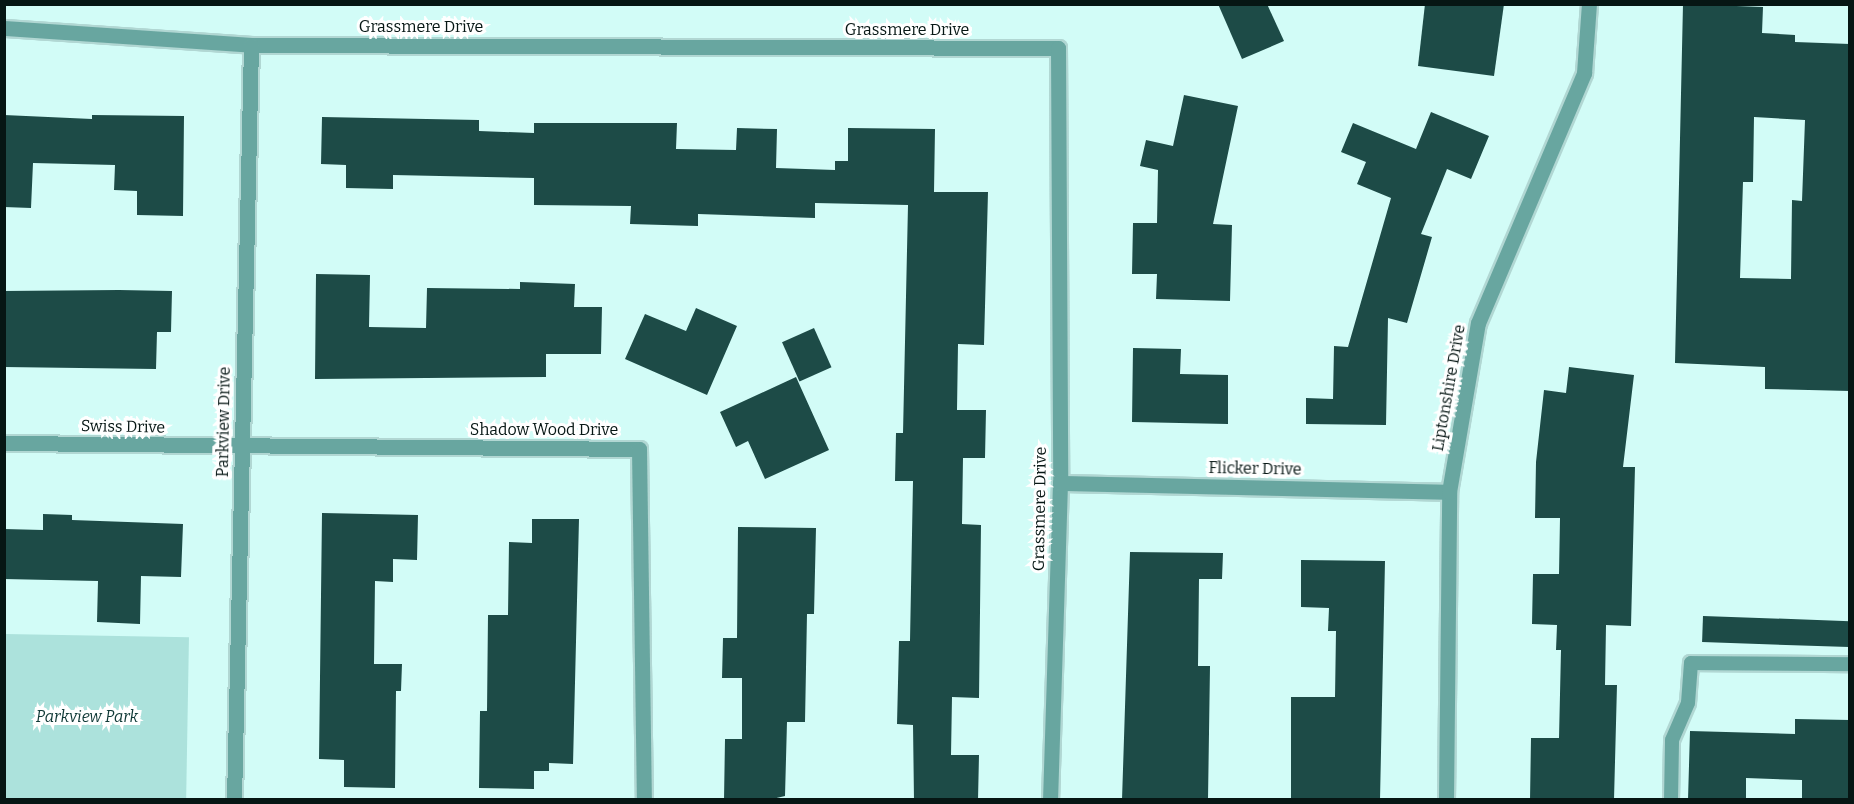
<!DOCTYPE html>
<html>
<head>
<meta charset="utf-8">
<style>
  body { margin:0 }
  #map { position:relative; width:1854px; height:804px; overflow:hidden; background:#d2fcf7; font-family:Bitter,serif }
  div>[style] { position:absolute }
  .green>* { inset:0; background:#ace2dc; transform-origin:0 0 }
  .building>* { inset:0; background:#1d4b47; transform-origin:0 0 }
  .roads { filter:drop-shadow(2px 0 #b1d7d3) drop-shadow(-2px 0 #b1d7d3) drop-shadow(0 2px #b1d7d3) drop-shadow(0 -2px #b1d7d3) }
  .lane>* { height:14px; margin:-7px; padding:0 7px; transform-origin:7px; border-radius:7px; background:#68a6a0 }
  .street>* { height:15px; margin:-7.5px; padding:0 7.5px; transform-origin:7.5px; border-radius:7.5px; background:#68a6a0 }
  span { translate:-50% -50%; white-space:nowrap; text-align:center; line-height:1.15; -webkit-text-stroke:6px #fff; paint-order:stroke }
  .street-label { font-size:16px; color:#061614 }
  .park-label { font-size:16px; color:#0f3936; font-style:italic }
  .frame { position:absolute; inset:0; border:6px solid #061614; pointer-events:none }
</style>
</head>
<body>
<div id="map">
  <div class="green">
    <i style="left:5px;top:634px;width:184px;height:165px;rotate:1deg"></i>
  </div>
  <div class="building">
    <i style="clip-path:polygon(1218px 4px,1267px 4px,1284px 41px,1242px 59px)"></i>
    <i style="clip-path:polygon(1425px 4px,1504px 4px,1494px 76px,1418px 66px)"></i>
    <i style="clip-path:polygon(evenodd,1683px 4px,1763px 7px,1762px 33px,1795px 35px,1795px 42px,1850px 44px,1850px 391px,1765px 389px,1765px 367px,1675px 363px,1683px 4px,1754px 117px,1805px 120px,1802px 201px,1792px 200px,1791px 279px,1740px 278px,1743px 182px,1753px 182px,1754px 117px)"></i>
    <i style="clip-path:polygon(1184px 95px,1238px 106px,1213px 224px,1232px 225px,1230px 301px,1156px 299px,1157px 274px,1132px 274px,1133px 223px,1157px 223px,1158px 170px,1140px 166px,1146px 140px,1173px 146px)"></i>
    <i style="clip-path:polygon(1431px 112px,1489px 136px,1471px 179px,1447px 169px,1421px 234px,1432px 237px,1407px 323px,1388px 318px,1386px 425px,1306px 424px,1306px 398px,1333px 399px,1334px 346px,1348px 347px,1391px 198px,1357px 184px,1366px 162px,1341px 152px,1353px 123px,1416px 149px)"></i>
    <i style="clip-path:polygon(4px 115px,92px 119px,92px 115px,184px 116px,183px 216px,137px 215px,137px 191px,114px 190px,115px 165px,33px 163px,31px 208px,4px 207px)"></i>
    <i style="clip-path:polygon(322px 117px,479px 120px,479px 131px,534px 133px,534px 123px,677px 123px,676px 149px,736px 150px,737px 128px,777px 129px,776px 168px,835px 170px,835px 161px,848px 161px,848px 128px,935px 129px,934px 192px,988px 192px,984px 345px,958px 344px,957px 410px,986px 410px,985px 458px,963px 458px,962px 524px,981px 525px,979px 698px,952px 697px,951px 755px,979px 755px,978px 800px,914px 800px,913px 725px,897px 724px,899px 641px,910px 641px,913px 481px,895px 481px,896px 433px,903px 433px,908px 205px,815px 203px,815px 218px,698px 214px,698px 226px,630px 224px,631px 206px,534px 205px,534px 178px,393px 175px,393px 189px,346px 188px,346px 165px,321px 164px)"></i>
    <i style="clip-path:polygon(316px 274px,370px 275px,369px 327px,426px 328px,427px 288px,520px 289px,520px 282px,575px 284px,574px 307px,602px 307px,601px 354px,546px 354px,546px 377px,315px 379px)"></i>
    <i style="clip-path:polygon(119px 290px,172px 291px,171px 332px,157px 332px,156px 369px,4px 367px,4px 291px)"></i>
    <i style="clip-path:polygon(696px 308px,737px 326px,707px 395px,625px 359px,645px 314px,686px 331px)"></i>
    <i style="left:814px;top:328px;width:43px;height:35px;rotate:66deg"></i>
    <i style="clip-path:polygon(1133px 348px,1181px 349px,1180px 374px,1228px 375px,1228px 424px,1132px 422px)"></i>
    <i style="clip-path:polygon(1569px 367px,1634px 375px,1623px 467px,1635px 467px,1631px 626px,1606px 625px,1605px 685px,1617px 685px,1614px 800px,1530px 800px,1531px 738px,1559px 738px,1561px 650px,1556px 650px,1557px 625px,1532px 624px,1533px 574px,1559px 574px,1560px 518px,1535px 518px,1536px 462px,1544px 390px,1566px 393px)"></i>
    <i style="clip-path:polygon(796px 377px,829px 450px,765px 479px,748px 441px,736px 447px,720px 412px)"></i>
    <i style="clip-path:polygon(322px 513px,418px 515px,417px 560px,393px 559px,393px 582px,375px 581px,374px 664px,402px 664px,401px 691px,396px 691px,395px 788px,344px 787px,344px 760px,319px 759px)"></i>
    <i style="clip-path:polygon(43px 514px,72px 515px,72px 520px,183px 524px,181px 577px,141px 576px,140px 624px,97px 622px,98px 581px,4px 579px,4px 529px,43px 530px)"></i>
    <i style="clip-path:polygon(532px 519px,579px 519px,573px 764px,549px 763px,549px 771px,534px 771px,534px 789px,479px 788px,480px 711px,487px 711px,488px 615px,508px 615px,509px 542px,532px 543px)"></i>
    <i style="clip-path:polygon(738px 527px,816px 528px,814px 614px,807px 614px,805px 722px,787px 722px,785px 796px,768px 800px,724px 800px,725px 739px,742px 739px,742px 678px,722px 678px,723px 638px,737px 638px)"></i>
    <i style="clip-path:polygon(1130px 552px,1223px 553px,1222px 579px,1199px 579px,1198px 666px,1210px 666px,1208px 800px,1122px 800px)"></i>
    <i style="clip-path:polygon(1301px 560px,1385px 561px,1380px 800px,1291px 800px,1291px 697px,1335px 697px,1336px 631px,1328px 631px,1329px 608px,1301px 607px)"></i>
    <i style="left:1703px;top:616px;width:147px;height:26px;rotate:2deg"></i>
    <i style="clip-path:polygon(1795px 719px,1850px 720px,1850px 800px,1802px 800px,1802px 780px,1746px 778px,1746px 800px,1688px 800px,1690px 731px,1795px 734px)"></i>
  </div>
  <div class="roads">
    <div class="lane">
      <i style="left:1671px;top:800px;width:60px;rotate:-89deg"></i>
      <i style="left:1672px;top:740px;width:40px;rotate:-66.6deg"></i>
      <i style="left:1688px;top:703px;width:40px;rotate:-85.7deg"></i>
      <i style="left:1691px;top:663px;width:159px;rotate:0.4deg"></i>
    </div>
    <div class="street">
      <i style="left:4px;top:28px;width:248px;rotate:3.9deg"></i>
      <i style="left:251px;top:45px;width:807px;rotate:0.21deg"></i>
      <i style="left:1058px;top:48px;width:435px;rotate:89.7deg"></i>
      <i style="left:1060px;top:483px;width:317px;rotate:91.8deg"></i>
      <i style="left:4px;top:443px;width:635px;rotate:0.54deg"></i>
      <i style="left:639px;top:449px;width:351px;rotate:89.2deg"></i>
      <i style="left:1060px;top:483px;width:389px;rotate:1.3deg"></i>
      <i style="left:234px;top:800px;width:755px;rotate:-88.71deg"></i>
      <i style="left:1446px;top:800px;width:308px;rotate:-89.4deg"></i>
      <i style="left:1449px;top:492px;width:171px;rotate:-80.3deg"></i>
      <i style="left:1478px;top:323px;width:272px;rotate:-67deg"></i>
      <i style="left:1584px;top:73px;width:69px;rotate:-85.9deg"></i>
    </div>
  </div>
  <div class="street-label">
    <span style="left:421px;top:27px">Grassmere Drive</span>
    <span style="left:907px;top:30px">Grassmere Drive</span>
    <span style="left:1449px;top:388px;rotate:-80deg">Liptonshire Drive</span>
    <span style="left:224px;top:422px;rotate:-89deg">Parkview Drive</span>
    <span style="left:123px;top:427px;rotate:1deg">Swiss Drive</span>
    <span style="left:544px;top:430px">Shadow Wood Drive</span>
    <span style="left:1255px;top:469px;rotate:1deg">Flicker Drive</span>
    <span style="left:1040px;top:509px;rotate:-89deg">Grassmere Drive</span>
  </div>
  <div class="park-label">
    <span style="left:87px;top:717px">Parkview Park</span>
  </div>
  <div class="frame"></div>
</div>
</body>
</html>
